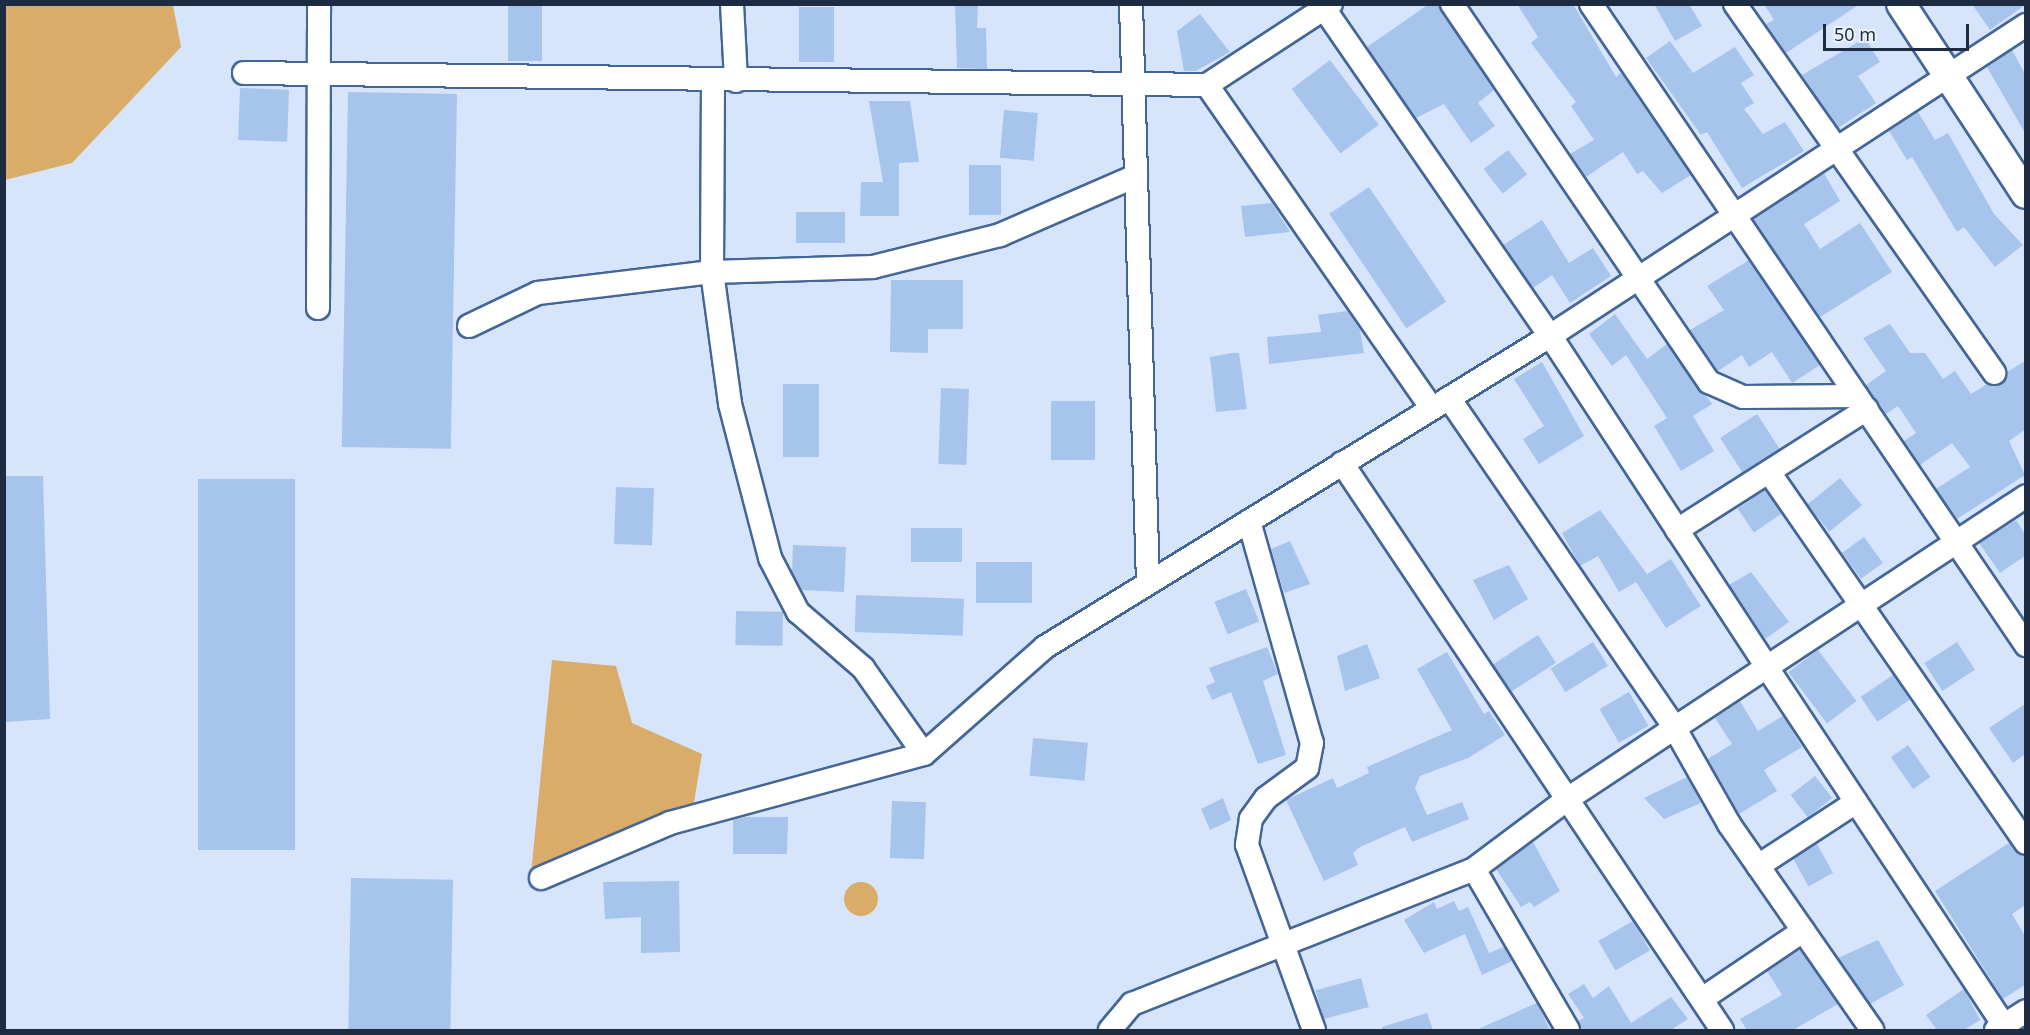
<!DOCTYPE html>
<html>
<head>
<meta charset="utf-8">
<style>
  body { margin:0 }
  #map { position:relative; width:2030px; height:1035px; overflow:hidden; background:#d6e5fc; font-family:"Noto Sans",sans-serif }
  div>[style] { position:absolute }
  .green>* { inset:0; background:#d9ad69 }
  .round { border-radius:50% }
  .building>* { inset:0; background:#a7c4ed; transform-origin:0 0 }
  .roads { filter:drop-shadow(2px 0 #446697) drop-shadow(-2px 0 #446697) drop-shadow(0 2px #446697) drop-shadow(0 -2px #446697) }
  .minor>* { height:22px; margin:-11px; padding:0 11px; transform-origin:11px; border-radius:11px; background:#fff }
  .tertiary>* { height:28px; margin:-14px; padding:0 14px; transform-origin:14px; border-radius:14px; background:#fff }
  span { translate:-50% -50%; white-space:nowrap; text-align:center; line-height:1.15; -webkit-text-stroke:4.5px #eaf2fd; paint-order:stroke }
  .frame { position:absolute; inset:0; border:6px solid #1d2c42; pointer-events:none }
  .scale { position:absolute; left:1823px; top:24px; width:146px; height:27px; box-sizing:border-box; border:3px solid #1d2c42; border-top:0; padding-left:8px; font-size:18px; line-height:21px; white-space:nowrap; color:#1d2c42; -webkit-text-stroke:4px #eaf2fd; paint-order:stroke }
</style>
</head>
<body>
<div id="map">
  <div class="green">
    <i style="clip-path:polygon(5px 4px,173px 5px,181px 47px,72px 163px,5px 180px)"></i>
    <i style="clip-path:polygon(552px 660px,616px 666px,632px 723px,702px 754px,693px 808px,531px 874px)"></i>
    <i class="round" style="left:844px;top:882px;width:34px;height:34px"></i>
  </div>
  <div class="building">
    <i style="left:508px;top:4px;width:34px;height:57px"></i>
    <i style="clip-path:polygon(955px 4px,978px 4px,977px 28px,986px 28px,987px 69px,957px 68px)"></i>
    <i style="clip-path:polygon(1429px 4px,1439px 6px,1494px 90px,1478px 103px,1495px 126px,1471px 143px,1444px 104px,1416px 118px,1367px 47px)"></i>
    <i style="clip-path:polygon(1517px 4px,1573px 4px,1616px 77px,1621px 73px,1691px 175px,1662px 193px,1643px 171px,1637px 174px,1623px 152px,1586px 177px,1570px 154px,1594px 140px,1571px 106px,1576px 102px,1531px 43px,1538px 37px)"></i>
    <i style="clip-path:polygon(1654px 4px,1689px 4px,1702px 26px,1675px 41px)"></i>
    <i style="clip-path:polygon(1764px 4px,1860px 4px,1786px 53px,1766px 24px,1774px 20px)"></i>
    <i style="clip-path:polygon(1972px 4px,2025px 4px,2025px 5px,1990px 30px)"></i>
    <i style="left:799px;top:7px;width:35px;height:55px"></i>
    <i style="clip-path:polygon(1200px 14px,1230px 52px,1196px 71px,1184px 71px,1177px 31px)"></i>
    <i style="clip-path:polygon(1865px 38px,1880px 62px,1858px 76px,1876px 103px,1838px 128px,1802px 75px)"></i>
    <i style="clip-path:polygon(1670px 41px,1693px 73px,1735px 47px,1754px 75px,1741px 83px,1754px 103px,1744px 109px,1763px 134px,1785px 122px,1804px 151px,1742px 188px,1707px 132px,1701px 135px,1646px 58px)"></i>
    <i style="clip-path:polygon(2012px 50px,2025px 74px,2025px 133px,1987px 67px)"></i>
    <i style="left:1330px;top:60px;width:81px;height:48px;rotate:53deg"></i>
    <i style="left:240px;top:88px;width:49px;height:52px;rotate:2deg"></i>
    <i style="left:348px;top:92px;width:109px;height:355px;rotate:1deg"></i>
    <i style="clip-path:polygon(869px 101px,910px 101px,919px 162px,899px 163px,899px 216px,860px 216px,861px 182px,883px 182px)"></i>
    <i style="left:1004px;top:110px;width:34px;height:48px;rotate:5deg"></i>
    <i style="clip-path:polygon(1918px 112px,1935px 140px,1948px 133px,1994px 214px,2023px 245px,1995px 267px,1964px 227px,1957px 232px,1912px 157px,1907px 160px,1889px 131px)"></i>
    <i style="left:1508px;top:150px;width:31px;height:31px;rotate:52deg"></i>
    <i style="left:969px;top:165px;width:32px;height:50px"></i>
    <i style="clip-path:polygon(1824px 173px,1840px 201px,1804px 224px,1820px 249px,1860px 223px,1892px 272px,1820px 317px,1753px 219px)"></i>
    <i style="left:1369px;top:187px;width:138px;height:48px;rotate:56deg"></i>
    <i style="clip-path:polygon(1272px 203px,1290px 232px,1245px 237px,1241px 206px)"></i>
    <i style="left:845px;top:212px;width:31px;height:49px;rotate:90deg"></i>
    <i style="clip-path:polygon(1542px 220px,1569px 263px,1593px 248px,1611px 276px,1570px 303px,1552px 275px,1533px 288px,1503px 245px)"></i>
    <i style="clip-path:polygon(1749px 260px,1820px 365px,1792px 383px,1772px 352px,1749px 367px,1742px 355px,1718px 371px,1690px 330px,1724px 310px,1707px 286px)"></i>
    <i style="clip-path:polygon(891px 280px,963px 280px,963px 329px,928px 329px,928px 353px,890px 352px)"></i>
    <i style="clip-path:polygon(1347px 311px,1360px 330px,1364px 353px,1269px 364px,1267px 337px,1321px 332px,1318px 315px)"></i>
    <i style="clip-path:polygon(1615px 314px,1647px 359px,1667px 344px,1712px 404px,1693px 416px,1714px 451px,1681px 471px,1654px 426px,1667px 418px,1626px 355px,1612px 366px,1589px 334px)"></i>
    <i style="clip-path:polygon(1890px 324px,1910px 353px,1925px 353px,1943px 379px,1955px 371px,1971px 394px,1987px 384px,2001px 384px,2007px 372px,2025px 361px,2025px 430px,2009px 441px,2025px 475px,1957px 519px,1936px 489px,1970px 467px,1952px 443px,1920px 465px,1904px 441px,1916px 433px,1898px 406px,1886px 414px,1866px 385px,1886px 371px,1863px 338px)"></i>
    <i style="clip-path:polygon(1232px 353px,1239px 353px,1247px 409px,1216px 412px,1210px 357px)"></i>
    <i style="clip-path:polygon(1542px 362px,1584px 436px,1539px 464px,1523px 439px,1544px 426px,1514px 379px)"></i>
    <i style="left:783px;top:384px;width:36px;height:73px"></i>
    <i style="left:941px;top:388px;width:28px;height:76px;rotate:2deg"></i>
    <i style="left:1051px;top:401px;width:44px;height:59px"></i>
    <i style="left:1757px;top:414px;width:42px;height:44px;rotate:57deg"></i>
    <i style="clip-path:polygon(4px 476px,43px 476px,50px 719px,4px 722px)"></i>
    <i style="left:1840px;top:478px;width:35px;height:42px;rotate:51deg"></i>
    <i style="left:198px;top:479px;width:97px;height:371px"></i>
    <i style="left:616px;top:487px;width:38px;height:57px;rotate:2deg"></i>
    <i style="left:1765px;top:490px;width:29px;height:33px;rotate:56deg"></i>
    <i style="clip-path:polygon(1600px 510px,1647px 574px,1671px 559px,1701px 606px,1666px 628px,1636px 582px,1619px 592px,1598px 556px,1580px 566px,1562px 533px)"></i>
    <i style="clip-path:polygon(2016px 520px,2025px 534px,2025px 556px,2000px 573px,1979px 543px)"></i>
    <i style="left:911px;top:528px;width:51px;height:34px"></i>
    <i style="left:1864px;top:537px;width:32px;height:27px;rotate:54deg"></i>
    <i style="clip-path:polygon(1290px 541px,1310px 584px,1284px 593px,1271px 549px)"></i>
    <i style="clip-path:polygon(793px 545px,846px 547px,844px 592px,802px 590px,792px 572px)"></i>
    <i style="left:1032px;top:562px;width:41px;height:56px;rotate:90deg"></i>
    <i style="clip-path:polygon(1509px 565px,1528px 599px,1494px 620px,1473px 580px)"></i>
    <i style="clip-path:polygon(1751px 572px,1789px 622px,1765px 639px,1729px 585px)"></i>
    <i style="left:1246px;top:589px;width:35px;height:34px;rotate:68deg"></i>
    <i style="left:856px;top:595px;width:108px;height:37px;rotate:2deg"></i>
    <i style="left:736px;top:611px;width:47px;height:34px;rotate:1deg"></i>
    <i style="left:1538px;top:635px;width:33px;height:54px;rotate:57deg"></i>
    <i style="left:1593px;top:642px;width:28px;height:50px;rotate:58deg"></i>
    <i style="left:1957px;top:642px;width:33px;height:39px;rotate:57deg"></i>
    <i style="clip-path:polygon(1367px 644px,1380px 678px,1345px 691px,1337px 656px)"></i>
    <i style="clip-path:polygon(1267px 647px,1278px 674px,1263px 681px,1286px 755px,1258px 764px,1231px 692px,1212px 700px,1206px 686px,1215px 682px,1209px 668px)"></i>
    <i style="left:1818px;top:650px;width:64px;height:37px;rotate:53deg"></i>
    <i style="clip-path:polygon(1447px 652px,1484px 714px,1489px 711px,1505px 735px,1468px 758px,1420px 776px,1415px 788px,1427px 815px,1462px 802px,1469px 819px,1412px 842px,1405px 827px,1360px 847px,1353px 853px,1358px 865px,1324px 881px,1286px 800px,1333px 778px,1337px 788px,1369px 773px,1367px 767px,1452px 730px,1417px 669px)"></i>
    <i style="left:1893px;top:675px;width:30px;height:39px;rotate:56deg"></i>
    <i style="left:1629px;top:692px;width:39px;height:34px;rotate:60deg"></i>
    <i style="clip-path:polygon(1740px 701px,1758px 731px,1783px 716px,1802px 747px,1764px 770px,1777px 791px,1739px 814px,1708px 759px,1732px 744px,1715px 718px)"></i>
    <i style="clip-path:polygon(2025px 704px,2025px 754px,2013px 763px,1989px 728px)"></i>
    <i style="left:1033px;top:738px;width:55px;height:38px;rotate:5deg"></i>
    <i style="left:1908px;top:745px;width:39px;height:21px;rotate:55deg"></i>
    <i style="left:1815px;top:776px;width:28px;height:31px;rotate:52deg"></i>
    <i style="clip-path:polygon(1687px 777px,1701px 803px,1664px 819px,1644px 798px)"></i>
    <i style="clip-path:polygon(1223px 798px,1231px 820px,1210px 830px,1201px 809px)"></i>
    <i style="left:892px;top:801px;width:34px;height:57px;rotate:2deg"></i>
    <i style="clip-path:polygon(745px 817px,788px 817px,787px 854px,733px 854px,733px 820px)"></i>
    <i style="clip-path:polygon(1533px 842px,1560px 891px,1534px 907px,1530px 902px,1521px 907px,1496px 869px)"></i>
    <i style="clip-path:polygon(2009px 843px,2025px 856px,2025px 905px,2012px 914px,2025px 936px,2025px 985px,2003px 999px,1935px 891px)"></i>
    <i style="left:1817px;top:844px;width:33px;height:28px;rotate:61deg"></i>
    <i style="left:351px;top:878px;width:102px;height:152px;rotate:1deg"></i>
    <i style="clip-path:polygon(679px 881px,680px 952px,641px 953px,641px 917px,605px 919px,603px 882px)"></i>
    <i style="clip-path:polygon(1454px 901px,1459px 911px,1468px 907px,1489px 953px,1504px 947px,1512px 961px,1482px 975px,1465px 934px,1424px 953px,1404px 920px,1434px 902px,1437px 909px)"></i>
    <i style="left:1633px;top:921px;width:34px;height:40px;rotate:60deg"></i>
    <i style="clip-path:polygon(1878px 940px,1904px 985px,1870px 1004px,1838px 958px)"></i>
    <i style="clip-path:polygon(1800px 950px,1838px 1004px,1793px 1030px,1747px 1030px,1740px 1019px,1782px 995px,1767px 971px)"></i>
    <i style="left:1361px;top:978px;width:30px;height:47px;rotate:75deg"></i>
    <i style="clip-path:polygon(1584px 984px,1593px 998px,1609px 986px,1631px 1023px,1671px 997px,1688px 1019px,1671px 1030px,1581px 1030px,1578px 1021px,1584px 1018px,1568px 994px)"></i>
    <i style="clip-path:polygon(1964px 989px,1980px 1020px,1964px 1030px,1937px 1030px,1926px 1015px)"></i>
    <i style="clip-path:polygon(1537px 1003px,1550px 1030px,1476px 1030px)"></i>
    <i style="clip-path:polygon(1427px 1013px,1433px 1030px,1382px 1030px,1382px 1027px)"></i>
  </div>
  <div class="roads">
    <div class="minor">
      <i style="left:732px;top:4px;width:77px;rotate:87deg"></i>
      <i style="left:1131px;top:4px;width:579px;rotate:88.32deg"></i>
      <i style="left:1452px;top:4px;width:457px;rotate:55.8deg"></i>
      <i style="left:1709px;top:382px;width:37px;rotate:24deg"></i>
      <i style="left:1743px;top:397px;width:114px;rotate:-0.5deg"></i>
      <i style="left:1591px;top:4px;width:775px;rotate:55.84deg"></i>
      <i style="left:1735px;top:4px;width:451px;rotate:54.9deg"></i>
      <i style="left:244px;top:73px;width:963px;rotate:0.71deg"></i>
      <i style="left:1207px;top:85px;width:148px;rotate:-33.2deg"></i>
      <i style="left:713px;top:81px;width:191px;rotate:90.3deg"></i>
      <i style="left:712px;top:272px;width:133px;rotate:82.2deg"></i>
      <i style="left:730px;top:404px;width:159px;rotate:75.4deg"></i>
      <i style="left:770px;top:558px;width:61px;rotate:62.6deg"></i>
      <i style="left:798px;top:612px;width:86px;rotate:40.7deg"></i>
      <i style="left:863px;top:668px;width:105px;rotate:54.7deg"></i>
      <i style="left:924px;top:754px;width:162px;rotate:-41.5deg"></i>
      <i style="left:1045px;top:647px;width:593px;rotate:-31.63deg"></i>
      <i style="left:1550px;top:336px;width:403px;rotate:-124.6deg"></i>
      <i style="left:1207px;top:85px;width:394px;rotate:55.2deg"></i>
      <i style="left:318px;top:308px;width:304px;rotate:-89.8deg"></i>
      <i style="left:469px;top:326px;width:76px;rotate:-25.6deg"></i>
      <i style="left:538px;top:293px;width:175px;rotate:-6.9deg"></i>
      <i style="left:712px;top:272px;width:161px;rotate:-1.8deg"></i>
      <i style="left:873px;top:267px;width:131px;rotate:-14.1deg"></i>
      <i style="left:1000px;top:235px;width:148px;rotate:-23.5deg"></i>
      <i style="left:1449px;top:398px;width:399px;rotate:55.6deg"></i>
      <i style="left:1674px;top:727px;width:112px;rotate:60.4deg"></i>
      <i style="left:1729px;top:824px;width:251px;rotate:55.2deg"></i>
      <i style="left:1342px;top:463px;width:683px;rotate:56.17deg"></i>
      <i style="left:1769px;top:472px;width:451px;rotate:55.3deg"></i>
      <i style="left:1249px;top:521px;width:231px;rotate:74.2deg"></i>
      <i style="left:1312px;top:743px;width:25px;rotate:101deg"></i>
      <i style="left:1307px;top:768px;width:51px;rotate:143.8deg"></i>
      <i style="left:1266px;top:798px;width:26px;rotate:126deg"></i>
      <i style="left:1251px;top:819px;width:26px;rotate:99deg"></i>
      <i style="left:1247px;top:845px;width:197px;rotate:70.1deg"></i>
      <i style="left:1677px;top:530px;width:225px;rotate:-32.5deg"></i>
      <i style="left:1758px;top:866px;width:117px;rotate:-33.1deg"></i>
      <i style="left:1474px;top:869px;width:186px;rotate:59.7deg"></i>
      <i style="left:541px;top:878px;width:140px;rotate:-23.1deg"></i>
      <i style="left:670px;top:823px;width:263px;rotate:-15.2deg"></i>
      <i style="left:1702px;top:999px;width:122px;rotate:-34deg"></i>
      <i style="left:1110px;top:1030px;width:34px;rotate:-50deg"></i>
      <i style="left:1132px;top:1004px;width:368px;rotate:-21.5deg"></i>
      <i style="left:1474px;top:869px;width:119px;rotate:-36.8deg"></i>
      <i style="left:1569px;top:798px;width:237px;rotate:-33.5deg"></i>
      <i style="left:1767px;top:667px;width:396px;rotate:-123.2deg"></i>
      <i style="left:1550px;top:336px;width:569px;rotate:-33.16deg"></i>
      <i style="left:1996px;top:1030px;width:36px;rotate:-32deg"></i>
      <i style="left:2007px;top:1030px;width:435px;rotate:-123.5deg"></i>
      <i style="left:1767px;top:667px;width:310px;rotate:-33.4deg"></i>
    </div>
    <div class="tertiary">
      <i style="left:1901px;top:4px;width:227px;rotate:56.7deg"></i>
    </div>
  </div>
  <div class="frame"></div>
  <div class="scale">50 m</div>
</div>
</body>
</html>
